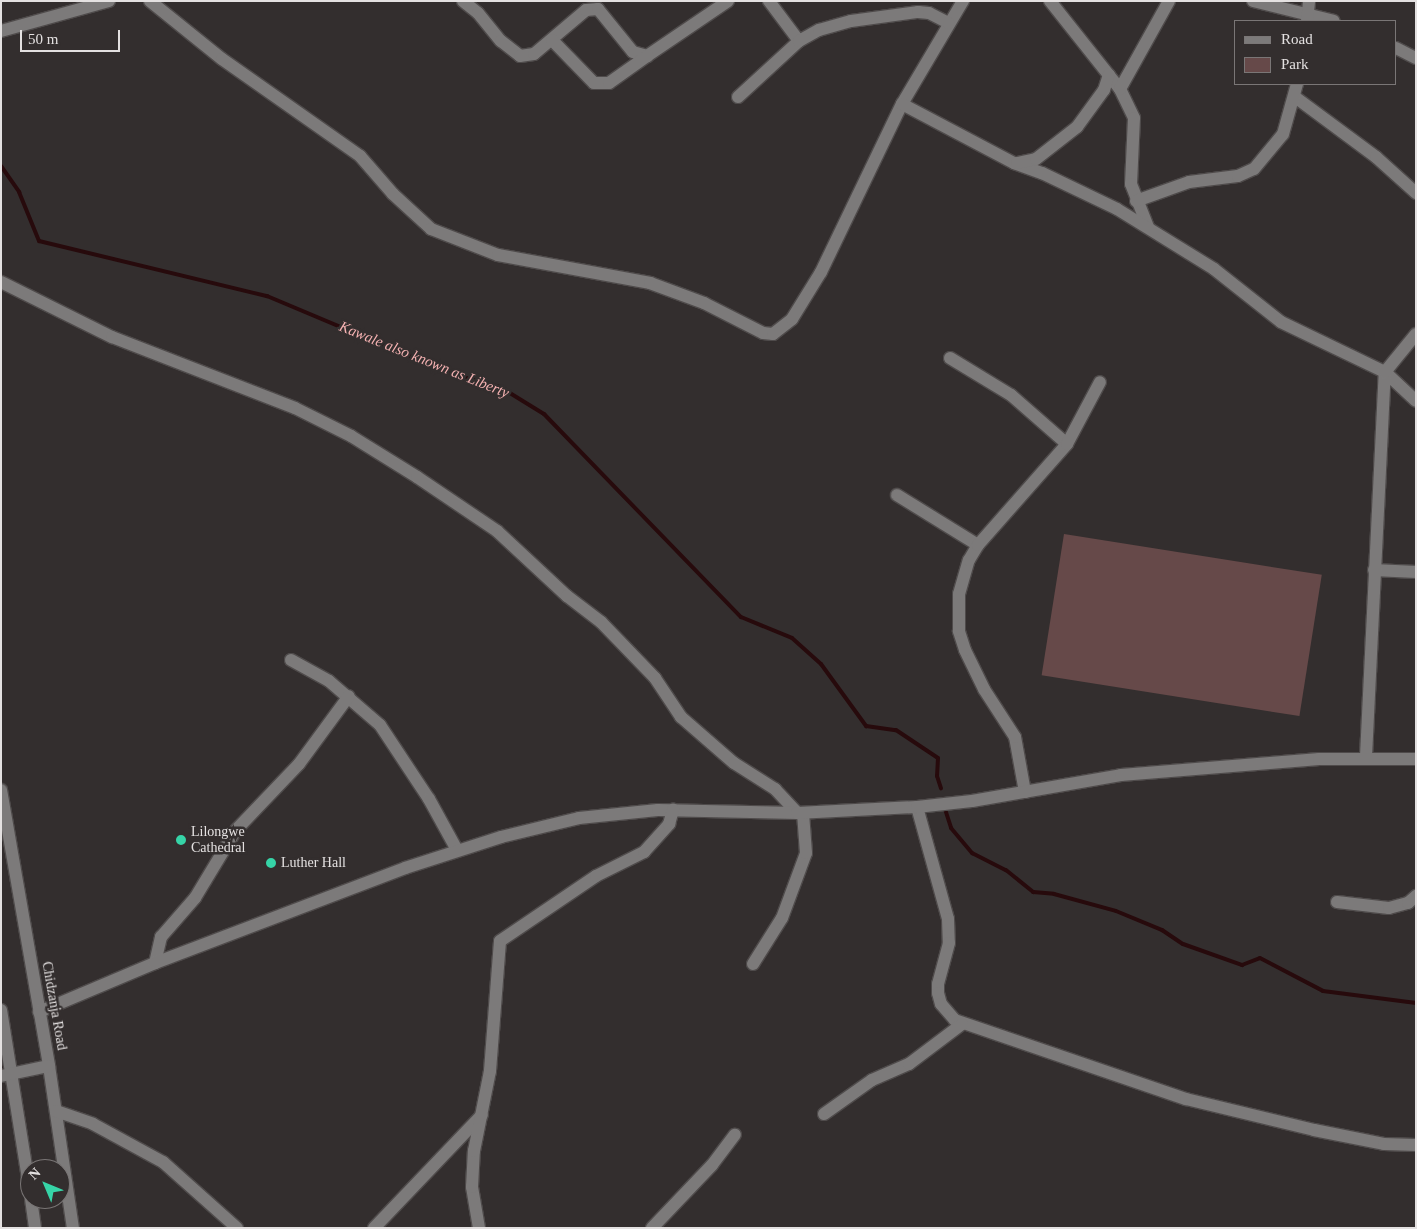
<!DOCTYPE html>
<html>
<head>
<meta charset="utf-8">
<style>
  body { margin:0 }
  #map { position:relative; width:1417px; height:1229px; overflow:hidden; background:#332e2e; font-family:"Times New Roman",serif }
  div>[style] { position:absolute }
  .green>* { inset:0; background:#664949; transform-origin:0 0 }
  .stream>* { height:4px; margin:-2px; padding:0 2px; transform-origin:2px; border-radius:2px; background:#270a0c }
  .roads { filter:drop-shadow(1px 0 #4f4b4b) drop-shadow(-1px 0 #4f4b4b) drop-shadow(0 1px #4f4b4b) drop-shadow(0 -1px #4f4b4b) }
  .minor>* { height:12px; margin:-6px; padding:0 6px; transform-origin:6px; border-radius:6px; background:#7c7a7a }
  .dots>* { width:14px; height:14px; translate:-50% -50%; box-sizing:border-box; border:2px solid #332e2e; border-radius:50% }
  span { translate:-50% -50%; white-space:nowrap; text-align:center; line-height:1.15; -webkit-text-stroke:5px #332e2e; paint-order:stroke }
  .poi-label { font-size:14px; color:#e4e1e1 }
  .left { translate:0 -50%; text-align:left }
  .street-label { font-size:14px; color:#e4e1e1 }
  .water-label { font-size:15px; color:#f5b2b2; font-style:italic }
  .frame { position:absolute; inset:0; border:2px solid #e4e1e1; pointer-events:none }
  .legend { position:absolute; left:1234px; top:20px; width:162px; height:65px; box-sizing:border-box; background:#332e2e; border:1px solid #7a7676; margin:0; padding:6px 9px; list-style:none; font-size:15px; color:#e4e1e1 }
  .legend li { display:flex; align-items:center; gap:10px; height:25px }
  .legend b { width:25px; border:1px solid #7a7676 }
  .north { position:absolute; left:20px; top:1159px; width:50px; height:50px; box-sizing:border-box; background:#332e2e; border:1px solid #7a7676; border-radius:50%; rotate:315deg; font-size:14px; font-weight:700; line-height:20px; text-align:center; color:#e4e1e1 }
  .north::after { content:''; display:block; margin:auto; width:18px; height:22px; background:#36d4a7; clip-path:polygon(50% 0,100% 100%,50% 72%,0 100%) }
  .scale { position:absolute; left:20px; top:30px; width:100px; height:22px; box-sizing:border-box; border:2px solid #e4e1e1; border-top:0; padding-left:6px; font-size:15px; line-height:18px; white-space:nowrap; color:#e4e1e1; -webkit-text-stroke:4px #332e2e; paint-order:stroke }
</style>
</head>
<body>
<div id="map">
  <div class="green">
    <i style="left:1064px;top:534px;width:261px;height:143px;rotate:9deg"></i>
  </div>
  <div class="stream">
    <i style="left:1px;top:166px;width:32px;rotate:55deg"></i>
    <i style="left:19px;top:192px;width:53px;rotate:67.8deg"></i>
    <i style="left:39px;top:241px;width:235px;rotate:13.6deg"></i>
    <i style="left:267px;top:296px;width:204px;rotate:22.8deg"></i>
    <i style="left:455px;top:375px;width:47px;rotate:14.9deg"></i>
    <i style="left:500px;top:387px;width:52px;rotate:31.5deg"></i>
    <i style="left:544px;top:414px;width:283px;rotate:45.9deg"></i>
    <i style="left:741px;top:617px;width:55px;rotate:22.4deg"></i>
    <i style="left:792px;top:638px;width:39px;rotate:42deg"></i>
    <i style="left:821px;top:664px;width:77px;rotate:54deg"></i>
    <i style="left:866px;top:726px;width:30px;rotate:8deg"></i>
    <i style="left:896px;top:730px;width:50px;rotate:33.7deg"></i>
    <i style="left:938px;top:758px;width:18px;rotate:93deg"></i>
    <i style="left:937px;top:776px;width:13px;rotate:72deg"></i>
    <i style="left:945px;top:809px;width:20px;rotate:72deg"></i>
    <i style="left:951px;top:828px;width:33px;rotate:50deg"></i>
    <i style="left:972px;top:853px;width:38px;rotate:27deg"></i>
    <i style="left:1006px;top:870px;width:35px;rotate:39deg"></i>
    <i style="left:1033px;top:892px;width:21px;rotate:5deg"></i>
    <i style="left:1054px;top:894px;width:64px;rotate:15.3deg"></i>
    <i style="left:1116px;top:911px;width:50px;rotate:22.4deg"></i>
    <i style="left:1162px;top:930px;width:25px;rotate:34deg"></i>
    <i style="left:1183px;top:944px;width:63px;rotate:19.6deg"></i>
    <i style="left:1242px;top:965px;width:19px;rotate:-21deg"></i>
    <i style="left:1260px;top:958px;width:71px;rotate:27.6deg"></i>
    <i style="left:1323px;top:991px;width:94px;rotate:7.4deg"></i>
  </div>
  <div class="roads">
    <div class="minor">
      <i style="left:150px;top:1px;width:92px;rotate:38.9deg"></i>
      <i style="left:222px;top:59px;width:169px;rotate:35.1deg"></i>
      <i style="left:360px;top:156px;width:50px;rotate:49deg"></i>
      <i style="left:393px;top:194px;width:52px;rotate:42.6deg"></i>
      <i style="left:431px;top:229px;width:72px;rotate:21.2deg"></i>
      <i style="left:498px;top:255px;width:155px;rotate:10.4deg"></i>
      <i style="left:650px;top:283px;width:58px;rotate:20.3deg"></i>
      <i style="left:704px;top:303px;width:66px;rotate:27deg"></i>
      <i style="left:763px;top:333px;width:10px;rotate:6deg"></i>
      <i style="left:773px;top:334px;width:24px;rotate:-38deg"></i>
      <i style="left:792px;top:319px;width:55px;rotate:-58.3deg"></i>
      <i style="left:821px;top:272px;width:187px;rotate:-64.3deg"></i>
      <i style="left:902px;top:104px;width:120px;rotate:-59.4deg"></i>
      <i style="left:463px;top:1px;width:19px;rotate:39deg"></i>
      <i style="left:478px;top:13px;width:36px;rotate:51deg"></i>
      <i style="left:501px;top:41px;width:24px;rotate:38deg"></i>
      <i style="left:520px;top:56px;width:14px;rotate:-8deg"></i>
      <i style="left:534px;top:54px;width:68px;rotate:-40.2deg"></i>
      <i style="left:586px;top:10px;width:12px;rotate:-5deg"></i>
      <i style="left:598px;top:9px;width:55px;rotate:50.9deg"></i>
      <i style="left:633px;top:52px;width:15px;rotate:16deg"></i>
      <i style="left:647px;top:56px;width:98px;rotate:-34.2deg"></i>
      <i style="left:769px;top:1px;width:50px;rotate:53.1deg"></i>
      <i style="left:1050px;top:1px;width:112px;rotate:51.5deg"></i>
      <i style="left:1120px;top:89px;width:32px;rotate:64deg"></i>
      <i style="left:1134px;top:118px;width:66px;rotate:92.6deg"></i>
      <i style="left:1131px;top:184px;width:46px;rotate:68.4deg"></i>
      <i style="left:1253px;top:1px;width:83px;rotate:13.9deg"></i>
      <i style="left:1307px;top:21px;width:20px;rotate:-84deg"></i>
      <i style="left:1px;top:31px;width:112px;rotate:-15.5deg"></i>
      <i style="left:552px;top:40px;width:60px;rotate:45.7deg"></i>
      <i style="left:594px;top:83px;width:15px"></i>
      <i style="left:609px;top:83px;width:47px;rotate:-35.4deg"></i>
      <i style="left:1396px;top:48px;width:22px;rotate:27deg"></i>
      <i style="left:1120px;top:89px;width:101px;rotate:-60.9deg"></i>
      <i style="left:738px;top:97px;width:83px;rotate:-42.6deg"></i>
      <i style="left:799px;top:41px;width:23px;rotate:-29deg"></i>
      <i style="left:819px;top:30px;width:33px;rotate:-16deg"></i>
      <i style="left:851px;top:21px;width:68px;rotate:-7.7deg"></i>
      <i style="left:918px;top:12px;width:11px;rotate:5deg"></i>
      <i style="left:929px;top:13px;width:22px;rotate:27deg"></i>
      <i style="left:1295px;top:97px;width:101px;rotate:36.5deg"></i>
      <i style="left:1376px;top:157px;width:54px;rotate:42deg"></i>
      <i style="left:902px;top:104px;width:127px;rotate:27.8deg"></i>
      <i style="left:1014px;top:163px;width:30px;rotate:20deg"></i>
      <i style="left:1042px;top:173px;width:83px;rotate:25.6deg"></i>
      <i style="left:1117px;top:209px;width:114px;rotate:31.7deg"></i>
      <i style="left:1214px;top:269px;width:85px;rotate:38.3deg"></i>
      <i style="left:1281px;top:322px;width:115px;rotate:25.7deg"></i>
      <i style="left:1385px;top:372px;width:42px;rotate:43.1deg"></i>
      <i style="left:1017px;top:163px;width:19px;rotate:-12deg"></i>
      <i style="left:1036px;top:159px;width:52px;rotate:-38deg"></i>
      <i style="left:1077px;top:127px;width:46px;rotate:-53.9deg"></i>
      <i style="left:1104px;top:90px;width:16px;rotate:-72deg"></i>
      <i style="left:1136px;top:201px;width:56px;rotate:-19.7deg"></i>
      <i style="left:1189px;top:182px;width:49px;rotate:-7deg"></i>
      <i style="left:1238px;top:176px;width:17px;rotate:-24deg"></i>
      <i style="left:1254px;top:169px;width:45px;rotate:-50.4deg"></i>
      <i style="left:1283px;top:134px;width:52px;rotate:-74.4deg"></i>
      <i style="left:1px;top:282px;width:124px;rotate:26.4deg"></i>
      <i style="left:112px;top:337px;width:196px;rotate:21.2deg"></i>
      <i style="left:295px;top:408px;width:63px;rotate:26.6deg"></i>
      <i style="left:351px;top:436px;width:78px;rotate:31.8deg"></i>
      <i style="left:417px;top:477px;width:97px;rotate:34deg"></i>
      <i style="left:497px;top:531px;width:96px;rotate:42.9deg"></i>
      <i style="left:567px;top:596px;width:43px;rotate:37.4deg"></i>
      <i style="left:601px;top:622px;width:78px;rotate:46deg"></i>
      <i style="left:655px;top:678px;width:47px;rotate:56.3deg"></i>
      <i style="left:681px;top:717px;width:70px;rotate:41deg"></i>
      <i style="left:734px;top:763px;width:49px;rotate:32.4deg"></i>
      <i style="left:775px;top:789px;width:33px;rotate:47deg"></i>
      <i style="left:950px;top:358px;width:71px;rotate:31.2deg"></i>
      <i style="left:1011px;top:395px;width:74px;rotate:41.2deg"></i>
      <i style="left:897px;top:495px;width:95px;rotate:31.7deg"></i>
      <i style="left:1374px;top:570px;width:42px;rotate:2.7deg"></i>
      <i style="left:291px;top:660px;width:43px;rotate:28.9deg"></i>
      <i style="left:329px;top:681px;width:67px;rotate:40.8deg"></i>
      <i style="left:380px;top:725px;width:89px;rotate:56.5deg"></i>
      <i style="left:429px;top:799px;width:58px;rotate:61.2deg"></i>
      <i style="left:1366px;top:756px;width:384px;rotate:-87.2deg"></i>
      <i style="left:1385px;top:372px;width:49px;rotate:-50.8deg"></i>
      <i style="left:1px;top:790px;width:280px;rotate:80.1deg"></i>
      <i style="left:49px;top:1066px;width:164px;rotate:81.6deg"></i>
      <i style="left:1025px;top:792px;width:56px;rotate:-100.3deg"></i>
      <i style="left:1015px;top:737px;width:57px;rotate:-122.9deg"></i>
      <i style="left:984px;top:689px;width:43px;rotate:-116deg"></i>
      <i style="left:965px;top:650px;width:20px;rotate:-108deg"></i>
      <i style="left:959px;top:631px;width:37px;rotate:-90deg"></i>
      <i style="left:959px;top:594px;width:35px;rotate:-74deg"></i>
      <i style="left:969px;top:560px;width:17px;rotate:-59deg"></i>
      <i style="left:978px;top:545px;width:135px;rotate:-48.6deg"></i>
      <i style="left:1067px;top:444px;width:70px;rotate:-62deg"></i>
      <i style="left:917px;top:807px;width:116px;rotate:74.5deg"></i>
      <i style="left:948px;top:919px;width:24px;rotate:88deg"></i>
      <i style="left:949px;top:943px;width:42px;rotate:105deg"></i>
      <i style="left:938px;top:984px;width:9px;rotate:90deg"></i>
      <i style="left:938px;top:993px;width:11px;rotate:75deg"></i>
      <i style="left:941px;top:1004px;width:21px;rotate:49deg"></i>
      <i style="left:955px;top:1020px;width:244px;rotate:18.9deg"></i>
      <i style="left:1186px;top:1099px;width:132px;rotate:13.6deg"></i>
      <i style="left:1314px;top:1130px;width:71px;rotate:11.3deg"></i>
      <i style="left:1384px;top:1144px;width:32px;rotate:2deg"></i>
      <i style="left:1337px;top:902px;width:52px;rotate:6.6deg"></i>
      <i style="left:1389px;top:908px;width:20px;rotate:-15deg"></i>
      <i style="left:1408px;top:903px;width:11px;rotate:-41deg"></i>
      <i style="left:155px;top:963px;width:27px;rotate:-77deg"></i>
      <i style="left:161px;top:937px;width:52px;rotate:-48.9deg"></i>
      <i style="left:195px;top:898px;width:79px;rotate:-58.9deg"></i>
      <i style="left:236px;top:830px;width:91px;rotate:-46.3deg"></i>
      <i style="left:299px;top:764px;width:84px;rotate:-53.7deg"></i>
      <i style="left:753px;top:964px;width:54px;rotate:-57.8deg"></i>
      <i style="left:782px;top:918px;width:69px;rotate:-69.7deg"></i>
      <i style="left:806px;top:853px;width:40px;rotate:-94.3deg"></i>
      <i style="left:1px;top:1010px;width:184px;rotate:80.9deg"></i>
      <i style="left:39px;top:1012px;width:126px;rotate:-22.9deg"></i>
      <i style="left:155px;top:963px;width:267px;rotate:-20.8deg"></i>
      <i style="left:405px;top:868px;width:101px;rotate:-17.9deg"></i>
      <i style="left:501px;top:837px;width:80px;rotate:-13.7deg"></i>
      <i style="left:579px;top:818px;width:79px;rotate:-5.8deg"></i>
      <i style="left:658px;top:810px;width:139px;rotate:1.2deg"></i>
      <i style="left:797px;top:813px;width:120px;rotate:-2.9deg"></i>
      <i style="left:917px;top:807px;width:55px;rotate:-6.2deg"></i>
      <i style="left:972px;top:801px;width:151px;rotate:-9.9deg"></i>
      <i style="left:1121px;top:775px;width:199px;rotate:-4.6deg"></i>
      <i style="left:1319px;top:759px;width:97px"></i>
      <i style="left:1px;top:1076px;width:49px;rotate:-11.8deg"></i>
      <i style="left:56px;top:1111px;width:39px;rotate:19deg"></i>
      <i style="left:93px;top:1124px;width:80px;rotate:28.5deg"></i>
      <i style="left:163px;top:1162px;width:99px;rotate:41.7deg"></i>
      <i style="left:824px;top:1114px;width:59px;rotate:-35.3deg"></i>
      <i style="left:872px;top:1080px;width:40px;rotate:-23.4deg"></i>
      <i style="left:909px;top:1064px;width:66px;rotate:-37deg"></i>
      <i style="left:31px;top:1199px;width:29px;rotate:82deg"></i>
      <i style="left:374px;top:1228px;width:156px;rotate:-46.3deg"></i>
      <i style="left:479px;top:1228px;width:42px;rotate:-99.7deg"></i>
      <i style="left:472px;top:1187px;width:36px;rotate:-87deg"></i>
      <i style="left:474px;top:1151px;width:82px;rotate:-78.7deg"></i>
      <i style="left:490px;top:1071px;width:130px;rotate:-85.6deg"></i>
      <i style="left:500px;top:941px;width:116px;rotate:-34.1deg"></i>
      <i style="left:596px;top:876px;width:54px;rotate:-26.6deg"></i>
      <i style="left:644px;top:852px;width:38px;rotate:-48deg"></i>
      <i style="left:669px;top:824px;width:15px;rotate:-74deg"></i>
      <i style="left:652px;top:1228px;width:87px;rotate:-46.4deg"></i>
      <i style="left:712px;top:1165px;width:38px;rotate:-53deg"></i>
    </div>
  </div>
  <div class="dots">
    <i style="left:181px;top:840px;background:#36d4a7"></i>
    <i style="left:271px;top:863px;background:#36d4a7"></i>
  </div>
  <div class="poi-label">
    <span class="left" style="left:191px;top:840px">Lilongwe<br>Cathedral</span>
    <span class="left" style="left:281px;top:863px">Luther Hall</span>
  </div>
  <div class="street-label">
    <span style="left:54px;top:1006px;rotate:80deg">Chidzanja Road</span>
  </div>
  <div class="water-label">
    <span style="left:424px;top:360px;rotate:22deg">Kawale also known as Liberty</span>
  </div>
  <div class="frame"></div>
  <ul class="legend">
  <li><b style="height:6px;background:#7c7a7a"></b>Road</li>
  <li><b style="height:14px;background:#664949"></b>Park</li>
  </ul>
  <div class="north">N</div>
  <div class="scale">50 m</div>
</div>
</body>
</html>
